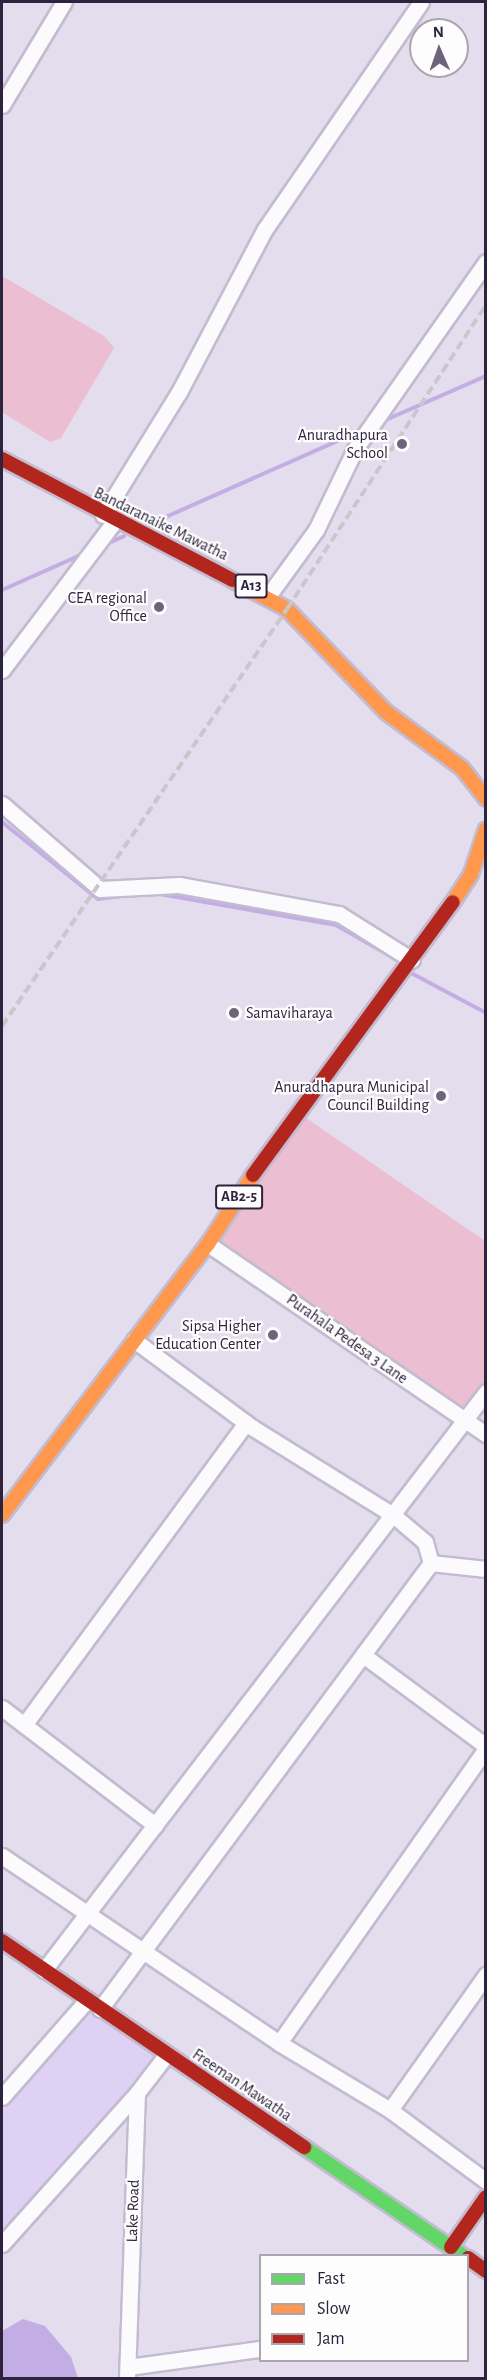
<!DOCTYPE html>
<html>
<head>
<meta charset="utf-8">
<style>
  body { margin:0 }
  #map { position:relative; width:487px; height:2380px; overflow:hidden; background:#e3dded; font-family:"Alegreya Sans",sans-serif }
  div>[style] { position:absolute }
  .built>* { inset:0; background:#ded1f3 }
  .green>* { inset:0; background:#ecbed1 }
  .water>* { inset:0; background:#c3ade5 }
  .stream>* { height:4px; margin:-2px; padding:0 2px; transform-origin:2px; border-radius:2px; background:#c3ade5 }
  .roads { filter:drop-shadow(2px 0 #c3bbd0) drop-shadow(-2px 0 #c3bbd0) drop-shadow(0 2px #c3bbd0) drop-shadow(0 -2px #c3bbd0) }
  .street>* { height:15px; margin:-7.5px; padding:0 7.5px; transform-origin:7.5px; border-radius:7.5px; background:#fbfafc }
  .fast>* { height:14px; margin:-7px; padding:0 7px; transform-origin:7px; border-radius:7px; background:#63d668 }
  .slow>* { height:14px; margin:-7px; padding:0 7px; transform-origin:7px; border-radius:7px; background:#ff974d }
  .jam>* { height:14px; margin:-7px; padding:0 7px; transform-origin:7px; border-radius:7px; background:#b3261e }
  .rail>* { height:4px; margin-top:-2px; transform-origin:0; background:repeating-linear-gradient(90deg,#c9c7cc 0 9px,transparent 0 13.5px) }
  .dots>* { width:16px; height:16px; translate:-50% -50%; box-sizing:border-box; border:3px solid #fdfdfd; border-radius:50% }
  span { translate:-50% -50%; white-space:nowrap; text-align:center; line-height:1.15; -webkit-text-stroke:4.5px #fdfdfd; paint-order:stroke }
  .shield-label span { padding:2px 4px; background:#fdfdfd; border:2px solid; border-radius:4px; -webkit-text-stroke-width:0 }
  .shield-label { font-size:15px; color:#2e233f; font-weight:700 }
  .poi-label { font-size:16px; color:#2e233f }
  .right { translate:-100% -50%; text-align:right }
  .left { translate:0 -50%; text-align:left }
  .street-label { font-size:16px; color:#2e233f }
  .frame { position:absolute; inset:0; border:3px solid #2e233f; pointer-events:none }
  .legend { position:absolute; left:259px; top:2254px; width:210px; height:108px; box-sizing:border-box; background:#fdfdfd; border:2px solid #aaa6b1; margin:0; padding:8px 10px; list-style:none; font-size:18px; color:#2e233f }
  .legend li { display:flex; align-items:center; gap:12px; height:30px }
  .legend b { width:30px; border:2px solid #aaa6b1 }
  .north { position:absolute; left:409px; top:18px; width:60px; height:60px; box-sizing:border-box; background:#fdfdfd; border:2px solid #aaa6b1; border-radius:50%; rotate:358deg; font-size:16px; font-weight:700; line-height:24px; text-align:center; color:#2e233f }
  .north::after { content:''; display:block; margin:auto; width:21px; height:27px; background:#6d647c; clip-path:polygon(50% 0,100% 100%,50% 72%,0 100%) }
</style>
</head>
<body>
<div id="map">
  <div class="built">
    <i style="clip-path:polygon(87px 2000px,167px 2054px,2px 2244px,2px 2097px)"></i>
  </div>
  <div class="green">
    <i style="clip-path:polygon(2px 276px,104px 336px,114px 348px,61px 438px,50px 442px,2px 412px)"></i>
    <i style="clip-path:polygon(296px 1111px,485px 1241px,485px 1392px,465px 1420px,208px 1244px)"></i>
  </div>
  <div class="water">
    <i style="clip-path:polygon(23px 2319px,45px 2326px,71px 2357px,78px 2378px,2px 2378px,2px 2331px)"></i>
  </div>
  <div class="stream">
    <i style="left:381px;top:422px;width:115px;rotate:-23.7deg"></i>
    <i style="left:150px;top:524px;width:230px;rotate:-23.9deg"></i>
    <i style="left:104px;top:545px;width:22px;rotate:-24deg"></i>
    <i style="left:2px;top:590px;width:89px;rotate:-24deg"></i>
    <i style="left:2px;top:822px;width:123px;rotate:38.7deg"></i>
    <i style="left:98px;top:899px;width:40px;rotate:-7.1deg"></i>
    <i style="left:154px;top:893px;width:185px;rotate:10deg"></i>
    <i style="left:336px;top:925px;width:64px;rotate:29.7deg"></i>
    <i style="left:413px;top:974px;width:83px;rotate:28.1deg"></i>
  </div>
  <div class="roads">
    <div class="street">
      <i style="left:2px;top:105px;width:120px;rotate:-59deg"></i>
      <i style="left:103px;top:515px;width:145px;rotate:-58.3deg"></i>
      <i style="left:179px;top:392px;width:184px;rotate:-62.2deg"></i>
      <i style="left:265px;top:229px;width:275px;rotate:-55.5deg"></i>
      <i style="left:268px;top:596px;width:82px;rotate:-54deg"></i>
      <i style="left:316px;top:530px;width:90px;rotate:-64.3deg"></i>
      <i style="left:355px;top:449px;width:228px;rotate:-55deg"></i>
      <i style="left:2px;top:670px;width:186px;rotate:-52.9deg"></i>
      <i style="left:2px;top:804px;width:130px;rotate:40.9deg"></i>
      <i style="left:100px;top:889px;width:79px;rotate:-2.9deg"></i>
      <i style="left:179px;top:885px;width:163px;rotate:10.3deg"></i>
      <i style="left:339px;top:914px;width:86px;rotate:32.2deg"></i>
      <i style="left:208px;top:1244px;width:337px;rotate:34.4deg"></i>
      <i style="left:431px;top:1563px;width:55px;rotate:6.2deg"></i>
      <i style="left:363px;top:1655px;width:153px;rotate:36.5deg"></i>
      <i style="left:2px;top:1708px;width:193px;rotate:37.4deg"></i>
      <i style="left:24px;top:1725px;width:375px;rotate:-53.7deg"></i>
      <i style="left:2px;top:1856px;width:334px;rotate:34deg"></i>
      <i style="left:279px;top:2043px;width:130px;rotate:31.1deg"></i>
      <i style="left:390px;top:2110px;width:119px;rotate:36.5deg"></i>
      <i style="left:44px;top:1970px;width:728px;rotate:-52.59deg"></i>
      <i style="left:100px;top:2009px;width:555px;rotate:-53.42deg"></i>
      <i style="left:431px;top:1563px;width:22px;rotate:-106deg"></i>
      <i style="left:425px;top:1542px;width:42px;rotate:-139.8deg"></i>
      <i style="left:393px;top:1515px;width:165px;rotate:-148.1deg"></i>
      <i style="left:253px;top:1428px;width:148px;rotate:-143.5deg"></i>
      <i style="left:279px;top:2043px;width:360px;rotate:-54.9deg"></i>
      <i style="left:2px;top:2097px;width:129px;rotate:-48.8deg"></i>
      <i style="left:390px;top:2110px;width:166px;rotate:-54.6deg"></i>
      <i style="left:2px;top:2244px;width:203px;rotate:-48.2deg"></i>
      <i style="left:128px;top:2367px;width:133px;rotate:-7.8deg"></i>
      <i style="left:127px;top:2378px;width:285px;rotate:-88deg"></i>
      <i style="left:137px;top:2093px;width:49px;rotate:-52.4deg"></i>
    </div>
    <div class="fast">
      <i style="left:304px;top:2147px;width:193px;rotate:34.4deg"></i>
    </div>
    <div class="slow">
      <i style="left:232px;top:580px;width:62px;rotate:27.8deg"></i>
      <i style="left:287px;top:609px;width:143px;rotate:46.1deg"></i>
      <i style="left:386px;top:712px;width:94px;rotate:36.4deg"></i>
      <i style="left:462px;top:768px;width:39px;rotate:52deg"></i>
      <i style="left:453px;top:902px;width:33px;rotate:-57deg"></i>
      <i style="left:471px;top:874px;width:47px;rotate:-71.6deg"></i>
      <i style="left:2px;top:1515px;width:340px;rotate:-52.8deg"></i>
      <i style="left:208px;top:1244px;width:82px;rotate:-56.9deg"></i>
    </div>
    <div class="jam">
      <i style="left:2px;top:459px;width:260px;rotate:27.7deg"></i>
      <i style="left:253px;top:1175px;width:338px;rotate:-53.8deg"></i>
      <i style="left:2px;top:1941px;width:366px;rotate:34.3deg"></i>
      <i style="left:451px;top:2247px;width:61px;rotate:-55deg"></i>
      <i style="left:468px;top:2258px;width:22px;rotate:36deg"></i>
    </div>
  </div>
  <div class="rail">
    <i style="left:2px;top:1026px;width:505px;rotate:-55.65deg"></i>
    <i style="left:287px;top:609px;width:363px;rotate:-56.8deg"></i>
  </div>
  <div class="dots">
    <i style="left:402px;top:444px;background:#6d647c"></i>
    <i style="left:159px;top:607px;background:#6d647c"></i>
    <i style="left:234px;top:1013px;background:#6d647c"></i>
    <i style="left:441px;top:1096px;background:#6d647c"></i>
    <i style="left:273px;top:1335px;background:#6d647c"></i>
  </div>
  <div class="shield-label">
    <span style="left:251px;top:586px">A13</span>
    <span style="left:239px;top:1197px">AB2-5</span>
  </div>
  <div class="poi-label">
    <span class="right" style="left:388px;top:444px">Anuradhapura<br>School</span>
    <span class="right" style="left:147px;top:607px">CEA regional<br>Office</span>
    <span class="left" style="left:246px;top:1013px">Samaviharaya</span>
    <span class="right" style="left:429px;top:1096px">Anuradhapura Municipal<br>Council Building</span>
    <span class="right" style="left:261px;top:1335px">Sipsa Higher<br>Education Center</span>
  </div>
  <div class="street-label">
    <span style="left:161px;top:524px;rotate:26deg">Bandaranaike Mawatha</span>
    <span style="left:347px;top:1339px;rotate:35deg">Purahala Pedesa 3 Lane</span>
    <span style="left:242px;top:2085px;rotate:34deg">Freeman Mawatha</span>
    <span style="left:133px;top:2211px;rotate:-88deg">Lake Road</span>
  </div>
  <div class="frame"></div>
  <ul class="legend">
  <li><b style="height:8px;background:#63d668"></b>Fast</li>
  <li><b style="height:8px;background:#ff974d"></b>Slow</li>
  <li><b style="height:8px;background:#b3261e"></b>Jam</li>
  </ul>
  <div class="north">N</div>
</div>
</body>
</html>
